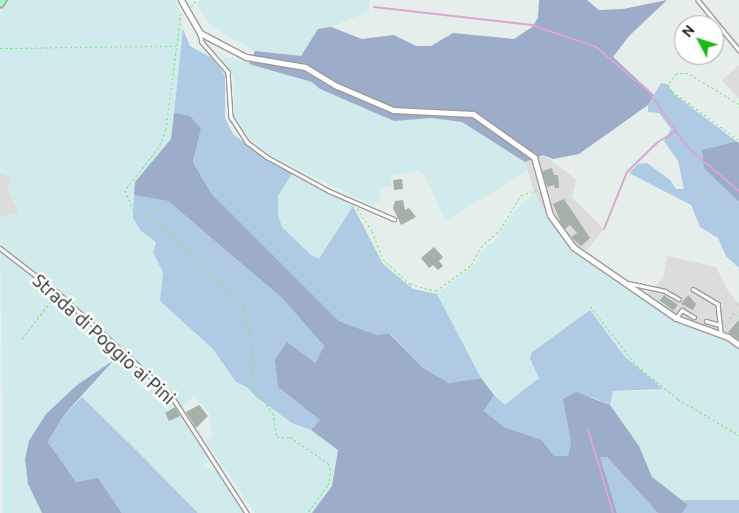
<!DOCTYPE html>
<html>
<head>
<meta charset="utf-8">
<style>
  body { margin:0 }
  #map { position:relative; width:739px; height:513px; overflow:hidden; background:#e5eeea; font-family:Ubuntu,sans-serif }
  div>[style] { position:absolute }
  .residential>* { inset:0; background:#dbdcdb }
  .farmland>* { inset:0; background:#d1eaeb }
  .grass>* { inset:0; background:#afcbe3 }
  .forest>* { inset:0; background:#9dacc9 }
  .stream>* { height:2px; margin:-1px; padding:0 1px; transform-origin:1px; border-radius:1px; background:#d7a9cf }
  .building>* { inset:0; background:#a4b0a8; transform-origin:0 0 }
  .path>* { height:1px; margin-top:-0.5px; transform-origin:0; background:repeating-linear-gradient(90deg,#77ec7d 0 2.5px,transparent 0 5px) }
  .roads { filter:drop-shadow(1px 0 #9b9b9b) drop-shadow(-1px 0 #9b9b9b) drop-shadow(0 1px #9b9b9b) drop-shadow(0 -1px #9b9b9b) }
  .lane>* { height:2.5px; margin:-1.25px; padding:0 1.25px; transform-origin:1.25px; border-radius:1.25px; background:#fff }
  .street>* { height:5px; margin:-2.5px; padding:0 2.5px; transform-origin:2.5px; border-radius:2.5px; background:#fff }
  .primary>* { height:8px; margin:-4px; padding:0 4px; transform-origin:4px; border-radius:4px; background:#a4f3cd }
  span { translate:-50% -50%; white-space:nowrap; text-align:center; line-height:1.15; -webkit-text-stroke:5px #fff; paint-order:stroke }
  .street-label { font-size:18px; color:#1e1e1e }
  .north { position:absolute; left:674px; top:15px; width:50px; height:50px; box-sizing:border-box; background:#fff; border:1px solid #a5a5a5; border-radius:50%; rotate:310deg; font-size:14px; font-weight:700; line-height:20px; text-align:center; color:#1e1e1e }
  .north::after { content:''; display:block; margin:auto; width:18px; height:22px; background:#1bb913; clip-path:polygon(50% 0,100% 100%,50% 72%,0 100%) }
</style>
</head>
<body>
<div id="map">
  <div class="residential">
    <i style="clip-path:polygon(739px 65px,739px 99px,722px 80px)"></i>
    <i style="clip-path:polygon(543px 155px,576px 179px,572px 197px,604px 229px,581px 257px,555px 230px,534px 192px,525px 162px)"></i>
    <i style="clip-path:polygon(0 173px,11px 177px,8px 189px,19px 213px,0 217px)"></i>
    <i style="clip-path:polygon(667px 256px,716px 267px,728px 291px,739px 304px,739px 347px,727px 338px,669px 317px,640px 300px,663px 279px)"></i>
  </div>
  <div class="farmland">
    <i style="clip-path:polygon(7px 0,176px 0,183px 29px,171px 139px,135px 182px,133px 218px,141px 231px,156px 242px,153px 253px,163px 272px,160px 301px,212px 348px,236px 382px,248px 387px,256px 397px,292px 423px,311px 430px,338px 450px,332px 486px,312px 513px,255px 513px,206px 442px,213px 436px,209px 422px,210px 414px,194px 396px,182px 407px,173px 392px,122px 349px,118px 355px,168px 399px,173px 406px,165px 413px,169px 421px,180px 416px,210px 461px,202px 466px,216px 470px,246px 513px,198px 513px,82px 397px,112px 361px,25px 459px,28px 484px,42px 513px,3px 513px,0 218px,19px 213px,8px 189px,11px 177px,0 173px,0 14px)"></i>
    <i style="clip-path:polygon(200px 0,370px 0,369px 11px,331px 27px,318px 29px,301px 56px,255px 51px,211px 26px,197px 4px)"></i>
    <i style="clip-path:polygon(220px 55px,312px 82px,320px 89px,394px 121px,431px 118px,462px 122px,525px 162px,527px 171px,445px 221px,425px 175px,417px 171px,391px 176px,392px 186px,381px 188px,380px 200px,372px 205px,272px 156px,250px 139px,234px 117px,234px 79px)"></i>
    <i style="clip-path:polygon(292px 174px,353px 206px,319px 259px,311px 255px,282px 227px,278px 215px,278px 196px)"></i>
    <i style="clip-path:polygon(534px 192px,555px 230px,570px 248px,608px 277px,669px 317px,727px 338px,739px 347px,739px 500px,682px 500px,652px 477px,639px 446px,610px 405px,613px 391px,657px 391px,624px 356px,590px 310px,531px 353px,530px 359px,539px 377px,505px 406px,481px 378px,437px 294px,475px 264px,481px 252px,495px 240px,513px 213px)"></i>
  </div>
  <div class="grass">
    <i style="clip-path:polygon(183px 29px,190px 46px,212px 58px,225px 75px,225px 118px,233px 134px,265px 159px,292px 174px,278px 196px,278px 215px,282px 227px,311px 255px,319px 259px,353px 206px,383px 264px,413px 289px,437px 294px,481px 378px,449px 383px,423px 368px,390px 333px,377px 335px,339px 321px,211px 193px,193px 162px,201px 129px,174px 113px)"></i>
    <i style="clip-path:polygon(661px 83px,667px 84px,675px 95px,736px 141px,713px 147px,724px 187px,739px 202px,739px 268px,726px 256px,718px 238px,700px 227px,691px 205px,629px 173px,638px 164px,647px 163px,670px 180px,676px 189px,684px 189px,678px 161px,664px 141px,671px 129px,659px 113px,648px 112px,648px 105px)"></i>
    <i style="clip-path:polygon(134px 195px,168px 201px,283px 299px,324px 346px,315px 363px,278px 387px,320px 420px,311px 430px,292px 423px,256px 397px,247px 387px,236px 382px,212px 348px,160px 301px,163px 272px,153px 253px,156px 242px,141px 231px,133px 218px)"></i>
    <i style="clip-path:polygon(590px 310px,624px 356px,663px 389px,613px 391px,610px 405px,591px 397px,568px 456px,554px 456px,542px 440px,504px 427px,484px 411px,494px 395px,505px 405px,539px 378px,530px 359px,531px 353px)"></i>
    <i style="clip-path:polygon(82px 397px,139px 453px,198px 513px,122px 513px,98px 479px,76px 482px,48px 442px,63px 416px)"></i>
    <i style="clip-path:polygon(599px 457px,607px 457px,658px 513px,617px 513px)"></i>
    <i style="clip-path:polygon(682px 500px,739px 500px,739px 513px,682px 513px,688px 505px)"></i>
  </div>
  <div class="forest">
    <i style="clip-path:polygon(539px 0,587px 0,599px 10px,623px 9px,667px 0,629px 36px,613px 57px,654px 95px,648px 105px,579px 154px,553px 159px,543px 155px,525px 162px,462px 122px,431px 118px,394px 121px,320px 89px,312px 82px,249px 64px,255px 51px,301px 56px,318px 29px,331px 27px,362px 39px,394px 35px,416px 46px,431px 46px,453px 33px,514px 39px,532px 27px,538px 18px)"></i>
    <i style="clip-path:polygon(174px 113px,190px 116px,201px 129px,193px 162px,211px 193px,339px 321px,377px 335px,389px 333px,423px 368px,449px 383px,481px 378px,494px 395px,484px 411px,504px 427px,542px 440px,554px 456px,568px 456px,571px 443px,563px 399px,576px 392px,610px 405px,639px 446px,652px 477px,688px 505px,682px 513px,658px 513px,607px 457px,600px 457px,617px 513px,312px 513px,332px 486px,338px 450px,311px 430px,320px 420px,278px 387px,275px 360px,287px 342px,315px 363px,324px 346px,283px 299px,168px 201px,134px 195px,135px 182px,171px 139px)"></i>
    <i style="clip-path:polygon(736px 141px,739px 143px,739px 202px,704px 168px,702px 150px)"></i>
    <i style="clip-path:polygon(114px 360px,63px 416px,48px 442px,76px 482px,98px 478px,122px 513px,42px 513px,28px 484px,25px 459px,29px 441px,46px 414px,77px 385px)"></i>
  </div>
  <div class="stream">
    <i style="left:374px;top:7px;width:159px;rotate:6.5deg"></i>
    <i style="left:532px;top:25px;width:68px;rotate:19deg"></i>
    <i style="left:596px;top:47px;width:70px;rotate:40.3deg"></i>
    <i style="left:649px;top:92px;width:67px;rotate:55.4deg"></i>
    <i style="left:687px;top:147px;width:68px;rotate:40.2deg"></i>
    <i style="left:604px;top:229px;width:61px;rotate:-68deg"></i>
    <i style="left:627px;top:172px;width:43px;rotate:-44.1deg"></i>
    <i style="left:658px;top:142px;width:21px;rotate:-31deg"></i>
    <i style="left:588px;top:429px;width:88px;rotate:73.4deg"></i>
  </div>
  <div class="building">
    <i style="clip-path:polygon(552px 168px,554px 175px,558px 175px,559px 188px,555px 188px,554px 185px,547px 187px,542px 171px)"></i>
    <i style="left:402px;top:179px;width:10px;height:9px;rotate:84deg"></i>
    <i style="clip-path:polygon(564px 199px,590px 238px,581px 246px,571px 237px,577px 233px,570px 225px,565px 229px,561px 223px,553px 204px)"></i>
    <i style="clip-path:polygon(403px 200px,405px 210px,409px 208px,416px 217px,401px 225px,393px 208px,395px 201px)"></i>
    <i style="clip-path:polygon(434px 247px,443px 257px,439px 261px,443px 266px,438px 270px,433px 265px,429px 268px,421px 258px)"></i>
    <i style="left:664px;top:295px;width:17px;height:7px;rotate:36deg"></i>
    <i style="clip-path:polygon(688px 295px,696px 304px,693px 310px,681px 304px)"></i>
    <i style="clip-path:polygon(739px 320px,739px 340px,728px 332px)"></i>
    <i style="clip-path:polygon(199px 405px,208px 416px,196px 428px,186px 412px)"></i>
    <i style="clip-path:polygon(175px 407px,180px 416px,169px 421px,165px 413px)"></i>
  </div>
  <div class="path">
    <i style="left:191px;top:7px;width:9px;rotate:-49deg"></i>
    <i style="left:181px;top:13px;width:117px;rotate:97.4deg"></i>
    <i style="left:166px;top:129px;width:19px;rotate:111deg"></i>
    <i style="left:159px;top:147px;width:55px;rotate:128.3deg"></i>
    <i style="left:125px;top:190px;width:24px;rotate:68deg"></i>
    <i style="left:134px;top:212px;width:12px;rotate:14deg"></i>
    <i style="left:146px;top:215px;width:22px;rotate:32deg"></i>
    <i style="left:165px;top:227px;width:110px;rotate:44.3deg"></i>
    <i style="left:244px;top:304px;width:45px;rotate:79.7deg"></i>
    <i style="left:252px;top:348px;width:36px;rotate:92deg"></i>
    <i style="left:251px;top:384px;width:36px;rotate:53deg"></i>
    <i style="left:273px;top:413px;width:24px;rotate:81deg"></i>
    <i style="left:277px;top:437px;width:13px"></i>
    <i style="left:290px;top:437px;width:46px;rotate:34.4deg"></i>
    <i style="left:328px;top:463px;width:10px;rotate:73deg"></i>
    <i style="left:331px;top:473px;width:12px;rotate:104deg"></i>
    <i style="left:328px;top:485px;width:34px;rotate:126deg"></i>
    <i style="left:0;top:48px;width:176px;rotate:-0.7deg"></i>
    <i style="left:739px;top:104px;width:60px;rotate:-148.7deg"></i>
    <i style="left:688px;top:73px;width:11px;rotate:180deg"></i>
    <i style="left:677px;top:73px;width:14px;rotate:129deg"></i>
    <i style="left:668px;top:84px;width:8px;rotate:60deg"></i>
    <i style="left:672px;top:91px;width:83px;rotate:36.2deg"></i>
    <i style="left:357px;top:208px;width:27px;rotate:57deg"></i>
    <i style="left:372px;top:231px;width:30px;rotate:69deg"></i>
    <i style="left:383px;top:259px;width:37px;rotate:43deg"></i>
    <i style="left:410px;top:284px;width:27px;rotate:15deg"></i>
    <i style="left:436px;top:291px;width:44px;rotate:-36.6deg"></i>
    <i style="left:471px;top:265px;width:21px;rotate:-61deg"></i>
    <i style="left:481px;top:247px;width:25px;rotate:-42deg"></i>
    <i style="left:500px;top:230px;width:41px;rotate:-59deg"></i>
    <i style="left:521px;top:195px;width:17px;rotate:-17deg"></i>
    <i style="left:736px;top:303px;width:4px;rotate:34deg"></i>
    <i style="left:590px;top:306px;width:76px;rotate:51.9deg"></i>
    <i style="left:637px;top:366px;width:53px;rotate:38.8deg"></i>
    <i style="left:678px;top:399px;width:71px;rotate:30.5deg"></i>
    <i style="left:725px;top:327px;width:15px;rotate:-58deg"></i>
    <i style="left:733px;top:314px;width:6px;rotate:18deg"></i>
    <i style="left:22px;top:339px;width:53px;rotate:-52.7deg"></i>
  </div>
  <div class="roads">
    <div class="lane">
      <i style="left:698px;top:0;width:65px;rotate:50.6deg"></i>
      <i style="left:200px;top:34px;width:8px;rotate:76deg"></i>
      <i style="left:202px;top:42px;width:40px;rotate:49deg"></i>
      <i style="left:228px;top:72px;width:45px;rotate:86.2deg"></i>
      <i style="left:231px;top:117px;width:30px;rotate:57deg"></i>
      <i style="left:247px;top:142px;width:25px;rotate:37deg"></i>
      <i style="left:267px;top:157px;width:71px;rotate:28.7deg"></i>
      <i style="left:329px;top:191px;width:71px;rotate:23.3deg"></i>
      <i style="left:0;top:248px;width:72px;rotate:37.7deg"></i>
      <i style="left:57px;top:292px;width:154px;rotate:42.1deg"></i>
      <i style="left:171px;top:395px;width:140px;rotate:57.2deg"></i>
      <i style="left:628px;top:283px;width:38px;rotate:12deg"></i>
      <i style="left:665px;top:291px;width:16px;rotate:30deg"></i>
      <i style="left:693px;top:289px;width:29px;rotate:31deg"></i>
      <i style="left:718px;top:304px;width:29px;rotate:84deg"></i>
      <i style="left:676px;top:318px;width:10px;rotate:-53deg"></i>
      <i style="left:682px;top:310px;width:14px;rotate:30deg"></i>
      <i style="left:706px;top:321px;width:15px;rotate:16deg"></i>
    </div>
    <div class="street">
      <i style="left:181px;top:0;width:38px;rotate:60deg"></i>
      <i style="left:200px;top:33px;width:52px;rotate:27.6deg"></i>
      <i style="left:246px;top:57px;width:60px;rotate:9.6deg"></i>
      <i style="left:305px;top:67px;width:37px;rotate:31deg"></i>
      <i style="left:337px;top:86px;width:61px;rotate:23.2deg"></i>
      <i style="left:393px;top:110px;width:80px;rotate:2.9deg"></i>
      <i style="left:473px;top:114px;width:75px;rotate:35.2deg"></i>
      <i style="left:534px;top:157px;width:60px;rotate:74.6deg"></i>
      <i style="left:550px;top:215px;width:39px;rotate:54deg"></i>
      <i style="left:573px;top:247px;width:125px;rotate:34.6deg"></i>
      <i style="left:676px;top:318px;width:55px;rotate:20.1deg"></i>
      <i style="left:728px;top:337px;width:14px;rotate:36deg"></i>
    </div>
    <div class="primary">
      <i style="left:0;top:3px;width:4px;rotate:-56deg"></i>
    </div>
  </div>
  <div class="street-label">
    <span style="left:104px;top:339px;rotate:42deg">Strada di Poggio ai Pini</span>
  </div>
  <div class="north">N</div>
</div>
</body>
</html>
